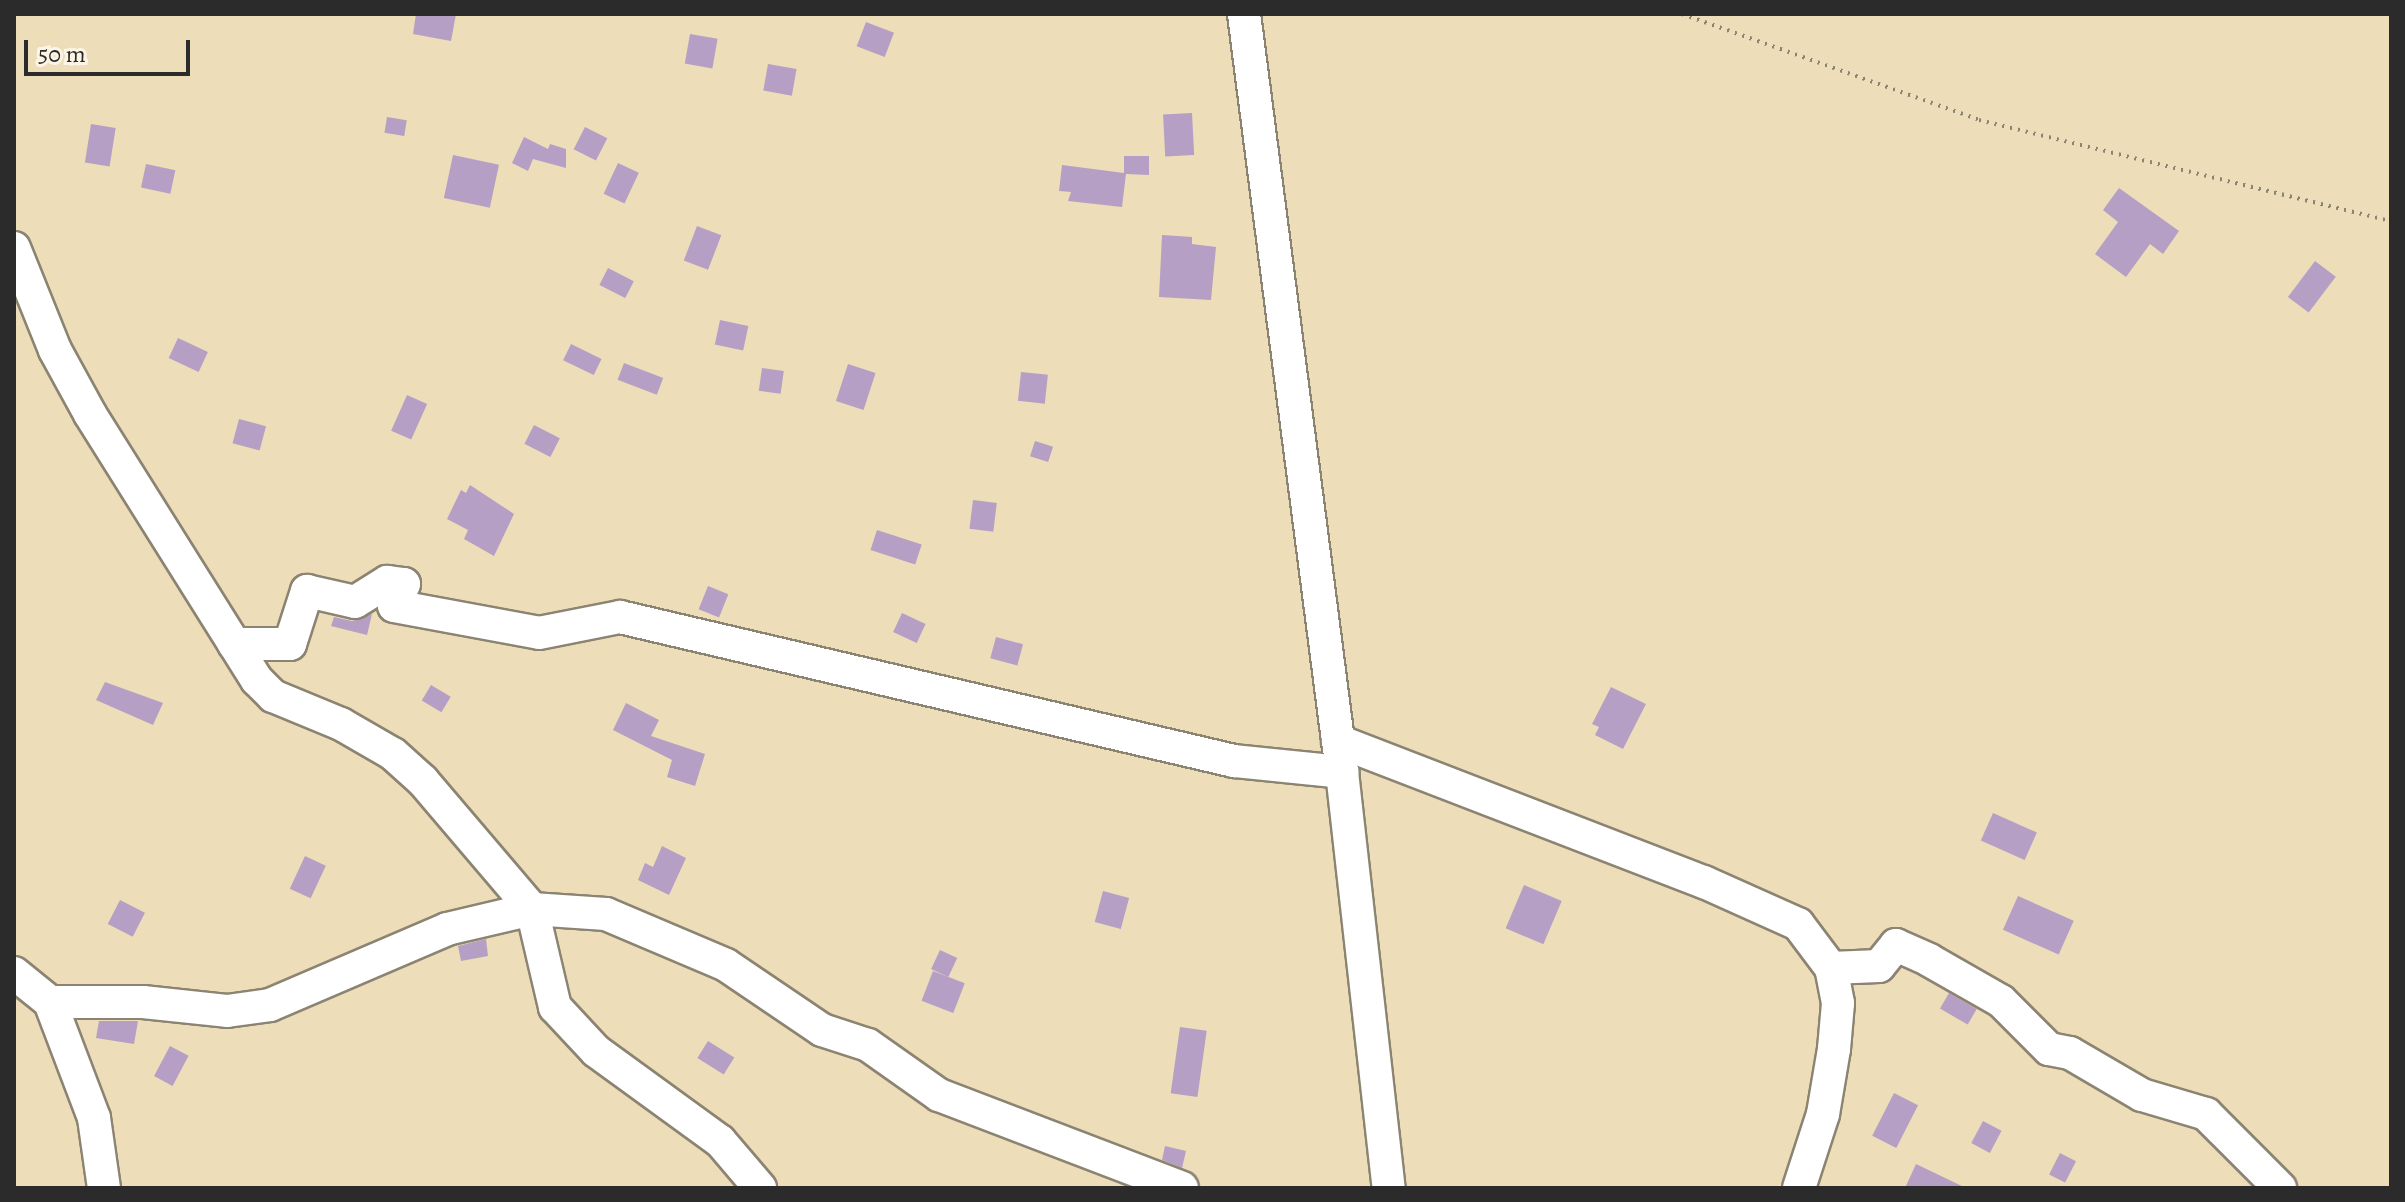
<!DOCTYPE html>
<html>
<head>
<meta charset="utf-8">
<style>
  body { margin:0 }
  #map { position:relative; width:2405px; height:1202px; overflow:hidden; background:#edddb9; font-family:Alegreya,serif }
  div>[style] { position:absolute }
  .building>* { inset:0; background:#b59fc5; transform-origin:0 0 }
  .path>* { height:4px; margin-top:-2px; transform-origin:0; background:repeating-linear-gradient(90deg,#8c8472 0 2px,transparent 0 8px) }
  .roads { filter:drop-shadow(2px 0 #8c8472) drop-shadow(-2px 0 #8c8472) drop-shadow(0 2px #8c8472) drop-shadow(0 -2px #8c8472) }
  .minor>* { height:32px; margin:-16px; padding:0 16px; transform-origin:16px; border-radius:16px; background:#fff }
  span { translate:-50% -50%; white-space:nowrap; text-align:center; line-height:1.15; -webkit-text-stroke:6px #fcf5e5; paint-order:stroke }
  .frame { position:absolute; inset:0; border:16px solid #2b2b2b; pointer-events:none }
  .scale { position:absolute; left:24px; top:40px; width:166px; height:36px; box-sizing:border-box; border:4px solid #2b2b2b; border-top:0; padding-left:10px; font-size:24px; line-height:28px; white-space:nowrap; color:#2b2b2b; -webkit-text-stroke:6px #fcf5e5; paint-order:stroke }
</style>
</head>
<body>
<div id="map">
  <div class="building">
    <i style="clip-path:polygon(416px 14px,456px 14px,451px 41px,413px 34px)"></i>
    <i style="left:866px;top:22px;width:30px;height:26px;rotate:21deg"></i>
    <i style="left:690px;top:34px;width:28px;height:30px;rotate:10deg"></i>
    <i style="left:768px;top:64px;width:29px;height:27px;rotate:10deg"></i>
    <i style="left:1192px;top:113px;width:42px;height:29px;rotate:87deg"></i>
    <i style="left:387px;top:117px;width:20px;height:16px;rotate:9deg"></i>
    <i style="left:91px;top:124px;width:25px;height:39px;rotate:9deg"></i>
    <i style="left:585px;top:127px;width:25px;height:25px;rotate:27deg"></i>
    <i style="clip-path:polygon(524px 137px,548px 149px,550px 144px,566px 149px,566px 168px,533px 159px,528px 171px,512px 163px)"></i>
    <i style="left:453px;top:155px;width:47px;height:44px;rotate:12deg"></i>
    <i style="clip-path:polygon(1124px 156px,1149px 156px,1149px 175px,1126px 174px,1122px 207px,1068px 201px,1071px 192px,1059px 191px,1062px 165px,1124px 173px)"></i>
    <i style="left:618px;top:163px;width:23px;height:34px;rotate:25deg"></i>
    <i style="left:146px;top:164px;width:30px;height:24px;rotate:12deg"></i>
    <i style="clip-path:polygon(2119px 188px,2179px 231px,2163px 254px,2150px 244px,2126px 277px,2095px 254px,2118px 222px,2103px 210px)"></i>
    <i style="left:697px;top:226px;width:26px;height:37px;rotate:21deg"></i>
    <i style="clip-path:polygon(1162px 235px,1192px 237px,1192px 244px,1216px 247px,1211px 300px,1159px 297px)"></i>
    <i style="left:2315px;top:261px;width:26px;height:45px;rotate:37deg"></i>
    <i style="left:608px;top:268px;width:29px;height:19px;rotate:27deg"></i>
    <i style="left:720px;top:320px;width:29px;height:25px;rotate:12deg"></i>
    <i style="left:178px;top:338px;width:33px;height:22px;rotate:25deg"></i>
    <i style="left:571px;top:344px;width:34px;height:18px;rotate:26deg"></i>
    <i style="left:624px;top:363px;width:42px;height:18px;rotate:21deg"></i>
    <i style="left:848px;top:364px;width:29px;height:39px;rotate:18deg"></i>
    <i style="left:762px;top:368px;width:22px;height:23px;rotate:8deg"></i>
    <i style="left:1021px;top:372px;width:27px;height:29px;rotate:6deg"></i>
    <i style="left:407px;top:395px;width:22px;height:39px;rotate:24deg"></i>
    <i style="left:239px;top:419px;width:28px;height:25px;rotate:15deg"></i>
    <i style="left:534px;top:425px;width:29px;height:21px;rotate:27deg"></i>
    <i style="left:1035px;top:441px;width:19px;height:16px;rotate:18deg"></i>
    <i style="clip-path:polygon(470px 485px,514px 514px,494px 556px,464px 539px,468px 530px,447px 519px,461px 490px,466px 493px)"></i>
    <i style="left:973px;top:500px;width:24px;height:29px;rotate:7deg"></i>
    <i style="left:877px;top:530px;width:47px;height:21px;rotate:18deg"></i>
    <i style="left:708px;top:586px;width:22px;height:25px;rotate:22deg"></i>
    <i style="left:902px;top:613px;width:26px;height:21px;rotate:25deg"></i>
    <i style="clip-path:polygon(372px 614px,367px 635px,331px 626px,334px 617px,352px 621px)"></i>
    <i style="left:996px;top:637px;width:28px;height:22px;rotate:15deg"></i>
    <i style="clip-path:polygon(105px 682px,163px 703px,153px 725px,96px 700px)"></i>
    <i style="left:431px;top:685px;width:23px;height:18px;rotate:31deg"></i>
    <i style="clip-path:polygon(1611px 687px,1646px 704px,1623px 749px,1595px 735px,1599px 727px,1592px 724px)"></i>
    <i style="clip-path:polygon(626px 703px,659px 720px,651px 736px,705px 754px,695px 786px,667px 777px,672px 760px,613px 730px)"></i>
    <i style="left:1993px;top:813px;width:48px;height:30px;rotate:24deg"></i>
    <i style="clip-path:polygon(662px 846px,686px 858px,669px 895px,638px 880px,645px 863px,653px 867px)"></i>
    <i style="left:305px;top:856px;width:23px;height:36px;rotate:25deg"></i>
    <i style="left:1524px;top:885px;width:41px;height:47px;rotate:23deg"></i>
    <i style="left:1103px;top:891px;width:27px;height:32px;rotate:15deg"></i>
    <i style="left:2018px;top:896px;width:61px;height:37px;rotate:24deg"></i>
    <i style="left:120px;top:900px;width:28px;height:27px;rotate:27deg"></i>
    <i style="clip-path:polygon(486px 939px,488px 956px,461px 961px,458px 946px)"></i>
    <i style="left:940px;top:950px;width:19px;height:21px;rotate:25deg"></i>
    <i style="left:933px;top:971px;width:34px;height:32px;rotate:21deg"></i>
    <i style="left:1949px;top:993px;width:32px;height:18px;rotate:30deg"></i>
    <i style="clip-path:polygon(99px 1021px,138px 1021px,134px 1044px,96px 1038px)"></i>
    <i style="left:1180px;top:1027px;width:27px;height:67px;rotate:8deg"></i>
    <i style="left:708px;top:1041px;width:31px;height:20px;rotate:32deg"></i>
    <i style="left:170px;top:1046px;width:21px;height:34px;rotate:28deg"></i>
    <i style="left:1894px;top:1093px;width:27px;height:48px;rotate:27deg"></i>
    <i style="left:1983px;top:1121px;width:21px;height:25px;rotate:28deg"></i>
    <i style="clip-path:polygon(1165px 1146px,1186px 1151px,1182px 1168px,1162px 1160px)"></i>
    <i style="left:2060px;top:1153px;width:18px;height:24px;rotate:27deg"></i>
    <i style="clip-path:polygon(1916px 1164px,1966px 1188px,1905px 1188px)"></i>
  </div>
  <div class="path">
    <i style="left:1682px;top:14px;width:315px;rotate:19.6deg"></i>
    <i style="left:1979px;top:120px;width:424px;rotate:13.8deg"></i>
  </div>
  <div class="roads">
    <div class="minor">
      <i style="left:1244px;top:14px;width:764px;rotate:82.63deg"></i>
      <i style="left:1342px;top:772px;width:419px;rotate:83.6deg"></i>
      <i style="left:14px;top:248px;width:110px;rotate:68.1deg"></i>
      <i style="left:55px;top:350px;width:73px;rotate:61.3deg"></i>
      <i style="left:90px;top:414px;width:314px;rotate:57.9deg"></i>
      <i style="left:257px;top:680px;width:23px;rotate:45deg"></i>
      <i style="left:273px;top:696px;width:74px;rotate:22.4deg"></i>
      <i style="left:341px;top:724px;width:60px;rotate:30deg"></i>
      <i style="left:393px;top:754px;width:40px;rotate:42deg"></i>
      <i style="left:423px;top:781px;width:168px;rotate:49.6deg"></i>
      <i style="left:532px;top:909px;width:101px;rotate:76.8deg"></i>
      <i style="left:555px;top:1007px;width:60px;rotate:47deg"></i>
      <i style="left:596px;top:1051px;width:153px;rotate:36deg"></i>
      <i style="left:720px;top:1141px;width:62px;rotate:49.6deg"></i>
      <i style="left:234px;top:644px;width:56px"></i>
      <i style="left:290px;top:644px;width:56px;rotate:-72.2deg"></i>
      <i style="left:307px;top:591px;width:49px;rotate:12.9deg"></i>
      <i style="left:355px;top:602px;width:38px;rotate:-32deg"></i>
      <i style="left:387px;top:582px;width:17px;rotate:7deg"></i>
      <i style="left:404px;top:584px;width:24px;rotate:114deg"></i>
      <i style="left:394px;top:606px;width:147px;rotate:10.5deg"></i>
      <i style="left:539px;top:633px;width:83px;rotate:-11.2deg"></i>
      <i style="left:620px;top:617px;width:631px;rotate:13.2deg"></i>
      <i style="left:1234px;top:761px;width:109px;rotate:5.8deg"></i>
      <i style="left:1338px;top:741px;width:392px;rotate:21.1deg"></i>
      <i style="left:1704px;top:882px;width:103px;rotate:24.1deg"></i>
      <i style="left:1798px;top:924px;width:55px;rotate:53.1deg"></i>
      <i style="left:1831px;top:968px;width:48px;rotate:-2.4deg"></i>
      <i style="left:1879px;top:966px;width:27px;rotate:-51deg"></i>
      <i style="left:1896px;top:945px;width:36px;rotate:24deg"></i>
      <i style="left:1929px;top:960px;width:83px;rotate:29.7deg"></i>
      <i style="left:2001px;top:1001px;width:68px;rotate:45deg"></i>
      <i style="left:2049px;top:1049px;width:21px;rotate:11deg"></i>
      <i style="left:2070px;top:1053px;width:83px;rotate:30.3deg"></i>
      <i style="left:2142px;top:1095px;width:67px;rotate:16.5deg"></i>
      <i style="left:2206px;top:1114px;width:105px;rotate:45deg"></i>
      <i style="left:14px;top:973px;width:46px;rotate:38.9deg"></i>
      <i style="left:50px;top:1002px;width:124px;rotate:69.2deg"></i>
      <i style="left:94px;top:1118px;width:71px;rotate:81.9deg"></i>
      <i style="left:50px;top:1002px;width:93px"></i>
      <i style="left:143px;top:1002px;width:84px;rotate:6.1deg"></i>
      <i style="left:227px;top:1011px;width:43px;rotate:-7.9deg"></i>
      <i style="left:270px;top:1005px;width:193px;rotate:-23.2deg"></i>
      <i style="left:447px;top:929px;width:87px;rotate:-13.2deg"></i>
      <i style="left:532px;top:909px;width:74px;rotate:3.9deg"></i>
      <i style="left:606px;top:914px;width:130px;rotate:23deg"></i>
      <i style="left:726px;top:965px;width:116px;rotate:34.1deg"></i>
      <i style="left:822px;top:1030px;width:48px;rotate:18.1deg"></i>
      <i style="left:868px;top:1045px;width:87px;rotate:35.2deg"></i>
      <i style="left:939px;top:1095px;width:260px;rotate:20.9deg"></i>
      <i style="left:1799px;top:1188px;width:78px;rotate:-72deg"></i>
      <i style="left:1823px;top:1114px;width:66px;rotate:-80.4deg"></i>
      <i style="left:1834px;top:1049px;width:46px;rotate:-85deg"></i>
      <i style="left:1838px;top:1003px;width:36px;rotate:-101deg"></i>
    </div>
  </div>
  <div class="frame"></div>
  <div class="scale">50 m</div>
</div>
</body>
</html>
